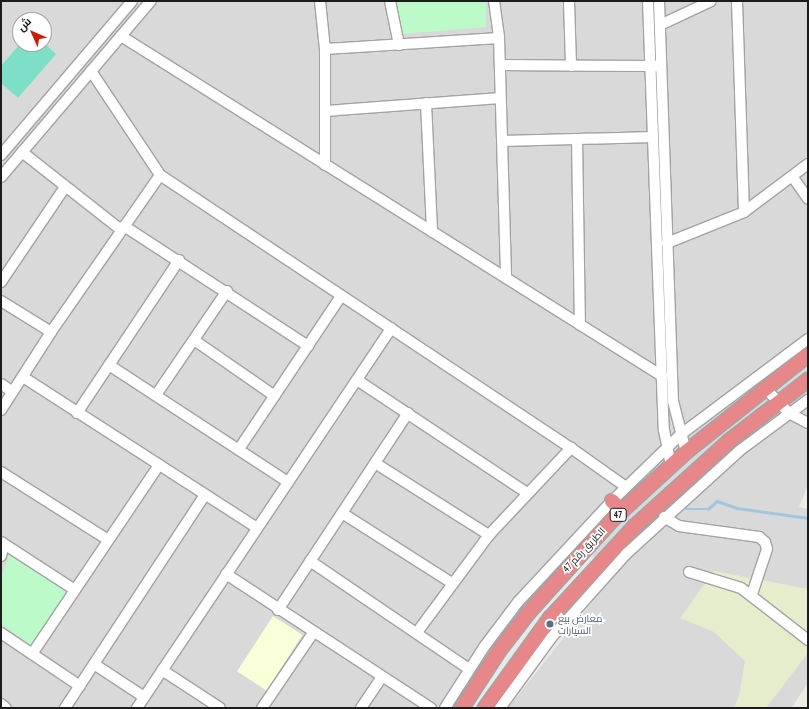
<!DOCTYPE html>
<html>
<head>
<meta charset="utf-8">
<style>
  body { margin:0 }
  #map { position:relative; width:809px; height:709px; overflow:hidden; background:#eeebe1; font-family:"PT Sans Narrow",Cairo,sans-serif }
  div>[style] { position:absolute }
  .residential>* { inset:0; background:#dad9d9 }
  .education>* { inset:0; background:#f9ffd9; transform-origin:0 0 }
  .farmland>* { inset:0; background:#e6edcc }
  .park>* { inset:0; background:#bcfaca }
  .pitch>* { inset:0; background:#7ddfc8 }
  .parking>* { inset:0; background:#e8e8e8 }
  .stream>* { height:2.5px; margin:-1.25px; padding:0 1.25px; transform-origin:1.25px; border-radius:1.25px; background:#a1c6dd }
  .roads { filter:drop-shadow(1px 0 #a3a3a3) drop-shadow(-1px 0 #a3a3a3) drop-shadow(0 1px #a3a3a3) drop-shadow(0 -1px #a3a3a3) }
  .minor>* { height:10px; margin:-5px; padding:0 5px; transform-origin:5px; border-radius:5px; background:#fff }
  .highway>* { height:14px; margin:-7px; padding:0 7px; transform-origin:7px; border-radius:7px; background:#e7878a }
  .dots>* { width:11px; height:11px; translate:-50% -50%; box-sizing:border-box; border:2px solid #fff; border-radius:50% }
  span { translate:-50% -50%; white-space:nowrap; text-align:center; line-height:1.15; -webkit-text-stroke:3.5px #fff; paint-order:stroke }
  .shield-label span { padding:1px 3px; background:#fff; border:1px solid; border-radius:3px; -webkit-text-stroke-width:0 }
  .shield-label { font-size:9px; color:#1c1c1c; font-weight:700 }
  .street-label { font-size:10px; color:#1c1c1c }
  .service-label { font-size:10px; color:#4e5e75 }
  .left { translate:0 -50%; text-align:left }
  .frame { position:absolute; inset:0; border:2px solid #1c1c1c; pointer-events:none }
  .north { position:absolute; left:12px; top:12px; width:40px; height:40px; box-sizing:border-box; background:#fff; border:1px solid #a4a4a4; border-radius:50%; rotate:315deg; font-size:11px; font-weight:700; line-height:16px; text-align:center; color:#1c1c1c }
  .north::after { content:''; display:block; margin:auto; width:14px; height:18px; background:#c81e00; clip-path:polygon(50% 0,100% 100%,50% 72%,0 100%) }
</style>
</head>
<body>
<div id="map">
  <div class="residential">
    <i style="clip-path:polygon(evenodd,1px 1px,808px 1px,808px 485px,799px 507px,808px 509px,808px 683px,792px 707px,1px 708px,1px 1px,20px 20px,44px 20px,44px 44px,20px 44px,20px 20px)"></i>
  </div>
  <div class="education">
    <i style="left:273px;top:616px;width:35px;height:66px;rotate:33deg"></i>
  </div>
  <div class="farmland">
    <i style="clip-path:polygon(714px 571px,808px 589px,808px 653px,766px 708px,734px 708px,739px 696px,745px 661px,714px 632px,680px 618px)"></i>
  </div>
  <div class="park">
    <i style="clip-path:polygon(396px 1px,486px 1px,486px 27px,402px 34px)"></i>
    <i style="clip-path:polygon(10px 551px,68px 591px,31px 645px,1px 624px,1px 579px)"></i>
  </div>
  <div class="pitch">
    <i style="clip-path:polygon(44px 43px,56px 54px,18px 98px,1px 83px,1px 66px,20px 44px)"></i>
  </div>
  <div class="parking">
    <i style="clip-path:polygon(585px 550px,615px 573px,508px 708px,466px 708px,484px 676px)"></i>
  </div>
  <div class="stream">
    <i style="left:686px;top:509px;width:22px"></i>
    <i style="left:708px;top:509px;width:12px;rotate:-42deg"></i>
    <i style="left:717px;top:501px;width:21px;rotate:19deg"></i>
    <i style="left:737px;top:508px;width:72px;rotate:8deg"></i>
  </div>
  <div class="roads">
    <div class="minor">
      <i style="left:320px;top:1px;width:48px;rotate:84.1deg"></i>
      <i style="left:325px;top:49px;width:116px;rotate:90deg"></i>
      <i style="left:390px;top:1px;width:45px;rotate:78.4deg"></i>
      <i style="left:494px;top:1px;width:37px;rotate:82deg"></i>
      <i style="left:499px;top:38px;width:240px;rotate:88.3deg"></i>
      <i style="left:569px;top:1px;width:65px;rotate:88.2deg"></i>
      <i style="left:648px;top:1px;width:429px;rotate:87.9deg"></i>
      <i style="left:664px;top:430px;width:36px;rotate:79deg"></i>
      <i style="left:659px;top:1px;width:400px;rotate:88deg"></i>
      <i style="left:673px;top:401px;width:53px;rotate:75.7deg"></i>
      <i style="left:737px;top:1px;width:211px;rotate:88.1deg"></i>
      <i style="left:660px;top:25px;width:56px;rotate:-25.2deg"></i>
      <i style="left:121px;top:36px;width:639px;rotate:32.15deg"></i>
      <i style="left:325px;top:49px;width:174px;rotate:-3.6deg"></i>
      <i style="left:500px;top:65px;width:156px;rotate:0.4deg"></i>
      <i style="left:91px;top:71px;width:125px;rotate:56.4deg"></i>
      <i style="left:160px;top:175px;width:493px;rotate:33.6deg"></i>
      <i style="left:571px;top:448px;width:67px;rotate:35.3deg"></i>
      <i style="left:426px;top:103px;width:129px;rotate:87.3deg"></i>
      <i style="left:325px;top:111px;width:176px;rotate:-4.2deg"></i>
      <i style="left:577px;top:139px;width:186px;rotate:89.1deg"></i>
      <i style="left:502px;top:141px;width:151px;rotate:-1.5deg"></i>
      <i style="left:22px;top:152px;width:126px;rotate:38.2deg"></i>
      <i style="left:1px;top:155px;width:202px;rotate:-49.6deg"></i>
      <i style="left:792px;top:176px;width:28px;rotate:55deg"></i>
      <i style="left:1px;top:177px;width:231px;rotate:-49.6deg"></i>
      <i style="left:124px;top:226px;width:220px;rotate:33.1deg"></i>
      <i style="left:667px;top:243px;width:83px;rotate:-21.9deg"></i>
      <i style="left:744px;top:212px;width:80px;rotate:-36.9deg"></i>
      <i style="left:1px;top:282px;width:115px;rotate:-56deg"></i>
      <i style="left:1px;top:301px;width:59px;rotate:31.8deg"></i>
      <i style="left:194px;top:340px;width:98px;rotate:34.7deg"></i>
      <i style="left:109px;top:365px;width:214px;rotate:33.2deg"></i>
      <i style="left:23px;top:377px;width:278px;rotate:32.8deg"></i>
      <i style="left:357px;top:380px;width:204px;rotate:33.6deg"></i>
      <i style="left:1px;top:384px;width:14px;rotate:34deg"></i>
      <i style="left:765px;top:388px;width:35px;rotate:46deg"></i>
      <i style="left:789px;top:413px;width:21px;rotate:28deg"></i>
      <i style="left:156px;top:395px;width:126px;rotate:-55.7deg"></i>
      <i style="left:1px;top:410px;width:93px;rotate:-57.3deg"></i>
      <i style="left:51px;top:332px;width:191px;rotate:-55.2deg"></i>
      <i style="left:77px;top:413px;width:184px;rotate:-56.3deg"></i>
      <i style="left:239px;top:449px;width:184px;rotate:-56.3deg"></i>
      <i style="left:375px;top:463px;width:135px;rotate:32.3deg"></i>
      <i style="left:1px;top:472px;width:127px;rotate:32.4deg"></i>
      <i style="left:342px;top:513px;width:130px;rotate:32.5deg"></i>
      <i style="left:664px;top:517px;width:17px;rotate:31deg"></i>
      <i style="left:679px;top:526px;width:81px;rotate:7.8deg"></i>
      <i style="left:759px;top:537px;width:8px;rotate:40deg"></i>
      <i style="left:765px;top:542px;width:7px;rotate:74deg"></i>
      <i style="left:767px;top:549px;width:47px;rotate:108.4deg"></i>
      <i style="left:1px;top:542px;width:88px;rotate:33deg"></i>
      <i style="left:1px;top:556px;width:12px;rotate:-76deg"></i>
      <i style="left:310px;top:561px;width:192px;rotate:34.2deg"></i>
      <i style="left:689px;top:572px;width:54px;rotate:17.1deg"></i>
      <i style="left:741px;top:588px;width:85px;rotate:37.8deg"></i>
      <i style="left:226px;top:574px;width:245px;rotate:33.2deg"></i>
      <i style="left:278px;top:610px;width:236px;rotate:-56.6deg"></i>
      <i style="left:418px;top:631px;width:119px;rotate:-53.5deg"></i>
      <i style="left:489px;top:535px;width:120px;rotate:-46.7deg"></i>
      <i style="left:1px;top:633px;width:95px;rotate:33.9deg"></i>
      <i style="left:32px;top:654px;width:228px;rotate:-56.1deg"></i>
      <i style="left:94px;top:664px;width:60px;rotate:33.4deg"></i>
      <i style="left:162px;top:670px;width:69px;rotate:33.2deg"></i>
      <i style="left:1px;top:704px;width:6px;rotate:39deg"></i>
      <i style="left:65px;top:708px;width:255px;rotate:-56.7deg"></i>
      <i style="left:137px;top:708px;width:457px;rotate:-56.2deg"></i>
      <i style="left:262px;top:708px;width:91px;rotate:-55.8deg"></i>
      <i style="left:361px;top:708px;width:37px;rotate:-56deg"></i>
      <i style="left:445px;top:708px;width:72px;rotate:-57.4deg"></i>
      <i style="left:484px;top:647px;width:56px;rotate:-52.9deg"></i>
      <i style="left:518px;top:602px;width:138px;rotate:-47.1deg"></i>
      <i style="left:612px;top:501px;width:95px;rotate:-44.1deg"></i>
      <i style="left:680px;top:435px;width:160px;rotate:-36.9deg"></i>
      <i style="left:500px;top:708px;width:87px;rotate:-53.9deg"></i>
      <i style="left:551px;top:638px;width:113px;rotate:-48.2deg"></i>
      <i style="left:626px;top:554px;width:153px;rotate:-42.3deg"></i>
      <i style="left:739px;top:451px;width:86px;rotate:-36.5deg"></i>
    </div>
    <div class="highway">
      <i style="left:612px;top:501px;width:14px;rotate:45deg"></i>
      <i style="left:462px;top:708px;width:68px;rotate:-57deg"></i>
      <i style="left:499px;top:651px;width:49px;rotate:-52.4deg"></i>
      <i style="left:529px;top:612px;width:127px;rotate:-47.9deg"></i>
      <i style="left:614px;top:518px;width:98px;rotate:-42.5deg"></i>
      <i style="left:686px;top:452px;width:156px;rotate:-38.5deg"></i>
      <i style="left:485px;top:708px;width:111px;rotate:-54.2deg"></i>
      <i style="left:550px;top:618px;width:125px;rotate:-47.3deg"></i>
      <i style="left:635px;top:526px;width:127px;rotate:-42.1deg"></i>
      <i style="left:729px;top:441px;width:100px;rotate:-37.7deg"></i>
    </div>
  </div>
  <div class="dots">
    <i style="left:550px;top:624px;background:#5c6f8a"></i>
  </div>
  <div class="shield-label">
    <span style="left:618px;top:515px">47</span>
  </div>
  <div class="street-label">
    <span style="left:584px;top:550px;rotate:-47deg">الطريق رقم 47</span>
  </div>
  <div class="service-label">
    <span class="left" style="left:558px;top:624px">معارض بيع<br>السيارات</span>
  </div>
  <div class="frame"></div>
  <div class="north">ش</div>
</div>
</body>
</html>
